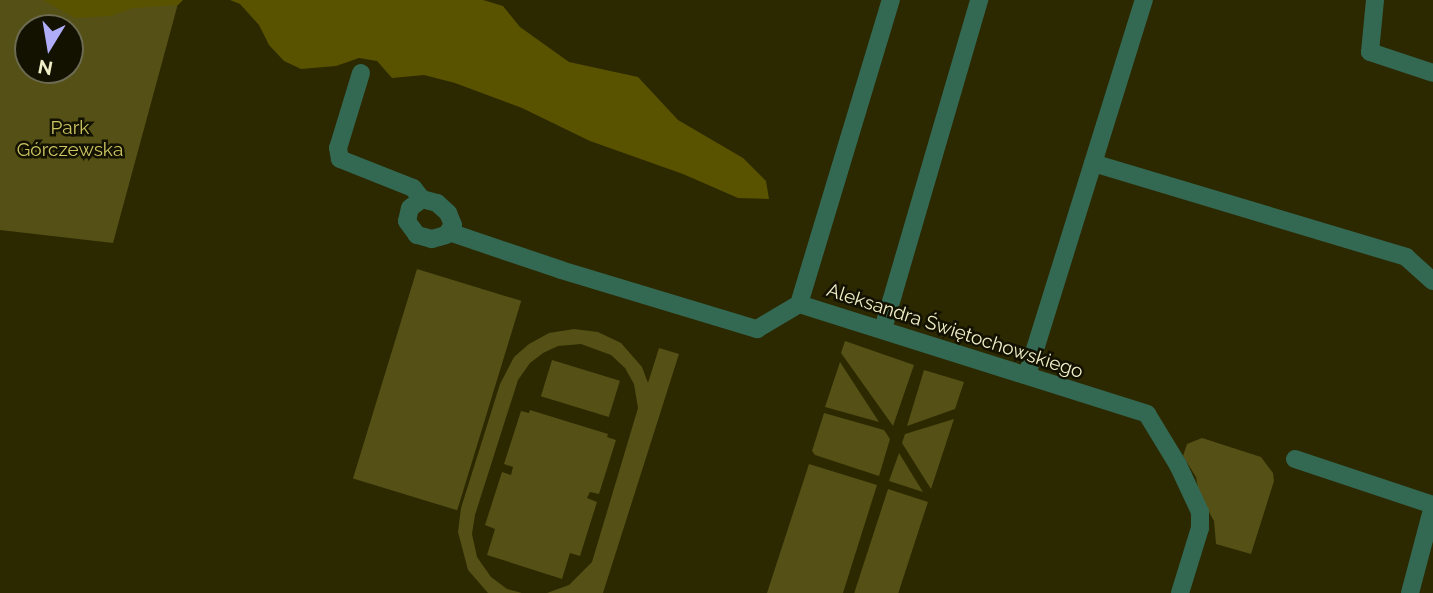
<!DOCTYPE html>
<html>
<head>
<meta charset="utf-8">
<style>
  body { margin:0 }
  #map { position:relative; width:1433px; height:593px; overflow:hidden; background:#2c2800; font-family:Raleway,sans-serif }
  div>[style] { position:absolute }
  .green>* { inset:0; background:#555015; transform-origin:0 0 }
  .forest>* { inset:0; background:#595300 }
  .street>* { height:18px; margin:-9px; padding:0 9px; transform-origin:9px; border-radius:9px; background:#336953 }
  span { translate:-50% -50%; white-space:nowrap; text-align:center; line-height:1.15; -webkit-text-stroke:5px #131100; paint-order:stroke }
  .park-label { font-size:19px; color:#ccc561 }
  .street-label { font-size:19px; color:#f1efc8 }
  .north { position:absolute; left:14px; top:14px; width:70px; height:70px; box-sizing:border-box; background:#131100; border:2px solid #6c6a50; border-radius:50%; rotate:191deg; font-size:19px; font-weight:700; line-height:28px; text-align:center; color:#f1efc8 }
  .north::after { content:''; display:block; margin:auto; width:24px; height:32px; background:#b0aefa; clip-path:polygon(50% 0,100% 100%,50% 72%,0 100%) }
</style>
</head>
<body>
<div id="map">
  <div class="green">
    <i style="clip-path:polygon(evenodd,0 0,179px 0,113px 243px,0 230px,0 0,28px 28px,70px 28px,70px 70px,28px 70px,28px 28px)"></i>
    <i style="left:417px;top:269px;width:109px;height:219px;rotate:17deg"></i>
    <i style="clip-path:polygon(574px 329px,598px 332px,621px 343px,642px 367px,648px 383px,659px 348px,679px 354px,603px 593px,547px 593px,569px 585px,592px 562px,638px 408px,634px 384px,625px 368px,611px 355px,581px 344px,558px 346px,543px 353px,530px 363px,518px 380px,475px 515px,472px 534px,477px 557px,491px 577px,507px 589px,522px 593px,488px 593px,468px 570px,458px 532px,461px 508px,500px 384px,514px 357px,529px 344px,549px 333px)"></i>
    <i style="clip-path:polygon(845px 341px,914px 365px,893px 426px,841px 353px)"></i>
    <i style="left:552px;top:360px;width:71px;height:38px;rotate:17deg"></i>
    <i style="clip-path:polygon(840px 362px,879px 422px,825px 407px)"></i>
    <i style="clip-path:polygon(924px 370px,964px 382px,955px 409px,907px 426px)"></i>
    <i style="clip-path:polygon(530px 410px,608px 434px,607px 437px,616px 440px,599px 494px,590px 492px,587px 498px,597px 502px,580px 556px,570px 553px,562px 579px,487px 555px,495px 529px,485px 525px,502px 472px,511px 475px,513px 467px,504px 464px,521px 411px,529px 413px)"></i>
    <i style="clip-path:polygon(824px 413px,884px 430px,890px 439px,879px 476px,815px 455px,812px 451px)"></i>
    <i style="clip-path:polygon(954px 419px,931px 489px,902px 443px,905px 434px)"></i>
    <i style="clip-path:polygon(1202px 438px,1261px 457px,1273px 473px,1274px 481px,1251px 554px,1216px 544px,1214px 521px,1199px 494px,1196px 477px,1183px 456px,1187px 444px)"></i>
    <i style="clip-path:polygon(899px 453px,923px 492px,889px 481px)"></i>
    <i style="clip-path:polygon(809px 464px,877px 485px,843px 593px,767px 593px)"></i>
    <i style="left:888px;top:489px;width:42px;height:109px;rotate:18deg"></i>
  </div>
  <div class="forest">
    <i style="clip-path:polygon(43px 0,183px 0,178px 5px,133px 8px,111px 16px,75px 18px)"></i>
    <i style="clip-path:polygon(230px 0,483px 0,503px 6px,520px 27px,569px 62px,638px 77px,678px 120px,743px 158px,766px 181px,769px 199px,738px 198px,683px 174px,590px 141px,522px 108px,455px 83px,424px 75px,392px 78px,377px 61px,359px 58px,336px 66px,301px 69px,284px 61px,269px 45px,259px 25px,240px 4px)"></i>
  </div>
  <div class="street">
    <i style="left:1375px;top:0;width:52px;rotate:95.5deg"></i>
    <i style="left:1370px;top:52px;width:66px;rotate:18.4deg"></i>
    <i style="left:361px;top:73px;width:78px;rotate:107deg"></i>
    <i style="left:338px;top:148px;width:11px;rotate:80deg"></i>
    <i style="left:340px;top:159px;width:79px;rotate:21.7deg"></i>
    <i style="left:413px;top:188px;width:14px;rotate:51deg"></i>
    <i style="left:1093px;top:163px;width:327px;rotate:16.7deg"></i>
    <i style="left:1406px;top:257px;width:36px;rotate:42deg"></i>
    <i style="left:422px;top:199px;width:16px;rotate:15deg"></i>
    <i style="left:437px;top:203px;width:15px;rotate:42deg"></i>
    <i style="left:448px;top:213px;width:13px;rotate:67deg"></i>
    <i style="left:453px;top:225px;width:12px;rotate:125deg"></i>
    <i style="left:446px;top:235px;width:15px;rotate:164deg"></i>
    <i style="left:432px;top:239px;width:16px;rotate:-165deg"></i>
    <i style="left:417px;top:235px;width:17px;rotate:-126deg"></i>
    <i style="left:407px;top:221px;width:13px;rotate:-77deg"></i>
    <i style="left:410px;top:208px;width:15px;rotate:-37deg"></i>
    <i style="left:449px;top:232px;width:118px;rotate:18.7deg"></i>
    <i style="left:561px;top:270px;width:205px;rotate:16.8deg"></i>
    <i style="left:757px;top:329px;width:49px;rotate:-30.8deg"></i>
    <i style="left:799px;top:304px;width:365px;rotate:17.5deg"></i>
    <i style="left:1147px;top:414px;width:60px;rotate:58.7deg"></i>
    <i style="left:1178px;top:465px;width:52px;rotate:64.9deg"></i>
    <i style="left:1200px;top:512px;width:16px;rotate:90deg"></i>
    <i style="left:1200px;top:528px;width:68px;rotate:107.1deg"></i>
    <i style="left:799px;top:304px;width:318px;rotate:-73.2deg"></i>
    <i style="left:883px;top:329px;width:343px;rotate:-73.7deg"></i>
    <i style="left:1027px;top:375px;width:393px;rotate:-72.7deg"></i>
    <i style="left:1295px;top:459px;width:145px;rotate:18.4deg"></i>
    <i style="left:1410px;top:593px;width:90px;rotate:-75.2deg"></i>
  </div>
  <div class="park-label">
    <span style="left:70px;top:139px">Park<br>Górczewska</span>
  </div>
  <div class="street-label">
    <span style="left:955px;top:331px;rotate:18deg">Aleksandra Świętochowskiego</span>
  </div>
  <div class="north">N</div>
</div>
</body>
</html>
